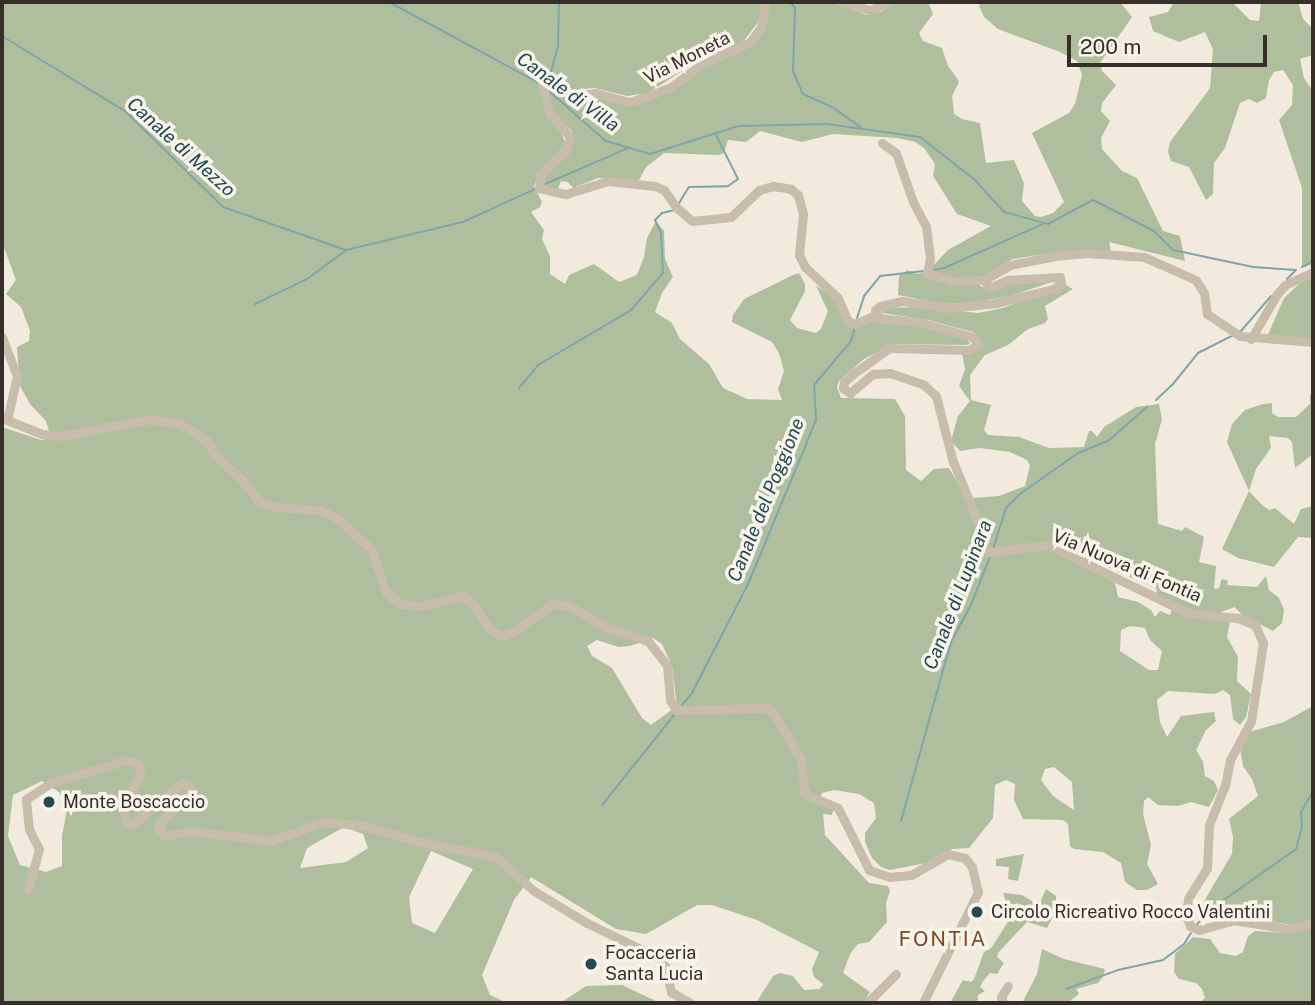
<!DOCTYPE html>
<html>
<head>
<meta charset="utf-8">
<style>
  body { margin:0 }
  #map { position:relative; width:1315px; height:1005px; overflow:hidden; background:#f1eadd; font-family:"Public Sans",sans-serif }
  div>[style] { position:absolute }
  .green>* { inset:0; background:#afbf9e }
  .stream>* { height:2px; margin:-1px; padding:0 1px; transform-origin:1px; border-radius:1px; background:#7ea4ac }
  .minor>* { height:9px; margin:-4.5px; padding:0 4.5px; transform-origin:4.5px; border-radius:4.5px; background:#c8bcaa }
  .dots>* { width:19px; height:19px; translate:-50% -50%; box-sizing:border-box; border:4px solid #f9f4e9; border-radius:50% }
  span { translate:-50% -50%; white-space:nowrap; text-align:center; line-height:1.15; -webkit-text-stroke:7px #f9f4e9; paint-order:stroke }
  .street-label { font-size:18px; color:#362f29 }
  .poi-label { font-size:18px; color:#362f29 }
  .left { translate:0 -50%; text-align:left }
  .water-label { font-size:19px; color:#214a55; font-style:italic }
  .quarter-label { font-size:21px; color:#804927; letter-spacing:2px }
  .frame { position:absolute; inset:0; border:4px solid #362f29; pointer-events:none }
  .scale { position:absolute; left:1067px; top:35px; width:200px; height:32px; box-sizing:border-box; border:4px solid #362f29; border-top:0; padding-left:9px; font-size:21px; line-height:24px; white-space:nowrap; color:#362f29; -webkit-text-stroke:5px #f9f4e9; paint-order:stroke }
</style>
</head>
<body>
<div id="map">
  <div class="green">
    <i style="clip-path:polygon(evenodd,2px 2px,762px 2px,759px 21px,742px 43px,701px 59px,648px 93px,627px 96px,595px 88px,573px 90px,557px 77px,544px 76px,539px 84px,566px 144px,539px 172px,534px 186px,542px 202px,540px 207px,531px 212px,544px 230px,542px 239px,550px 256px,550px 274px,565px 284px,569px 275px,594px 264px,619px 282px,637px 275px,644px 257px,647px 238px,656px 221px,664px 231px,665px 259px,673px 277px,662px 293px,655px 312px,672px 323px,680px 339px,709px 364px,723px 388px,747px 399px,782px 400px,778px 389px,784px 371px,779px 353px,772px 342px,732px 322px,733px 315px,744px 299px,793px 275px,799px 273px,805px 284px,805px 291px,790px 320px,797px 328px,816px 333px,821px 329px,828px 311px,816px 286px,832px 295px,847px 323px,872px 318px,885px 324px,906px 322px,968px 340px,970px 344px,966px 345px,893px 344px,864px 359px,839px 381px,837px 387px,841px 398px,895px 399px,905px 416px,906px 470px,921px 481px,934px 469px,949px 468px,965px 496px,972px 498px,999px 496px,1025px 486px,1030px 466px,1027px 460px,1010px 452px,979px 448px,960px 451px,951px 441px,958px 416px,970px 401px,959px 386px,965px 369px,962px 353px,980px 345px,980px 339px,973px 332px,928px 320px,882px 313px,884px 308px,918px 307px,978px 313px,1003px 308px,1066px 285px,1073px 289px,1045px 306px,1048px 319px,1045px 323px,1028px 329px,1008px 345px,985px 355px,970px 375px,971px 400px,991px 405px,984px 430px,988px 435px,1019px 437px,1049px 448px,1084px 447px,1089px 431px,1092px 431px,1097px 437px,1104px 427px,1136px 407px,1159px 404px,1162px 419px,1155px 444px,1158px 524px,1182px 531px,1185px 527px,1204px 537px,1199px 562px,1216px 566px,1214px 589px,1219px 588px,1222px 579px,1228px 581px,1227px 585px,1257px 587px,1266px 576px,1269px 590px,1279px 598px,1284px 610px,1282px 623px,1273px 631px,1242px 615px,1235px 607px,1218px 613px,1198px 613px,1156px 594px,1157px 589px,1091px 560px,1093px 569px,1115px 583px,1118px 597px,1138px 602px,1151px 610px,1155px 617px,1160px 611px,1170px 615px,1172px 610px,1193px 618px,1230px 621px,1227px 637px,1238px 657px,1237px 681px,1251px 694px,1246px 717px,1240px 725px,1233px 719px,1230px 695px,1223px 690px,1215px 694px,1168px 691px,1157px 700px,1160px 722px,1167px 737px,1181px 716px,1214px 712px,1216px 721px,1206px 730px,1196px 750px,1203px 762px,1205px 776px,1214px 781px,1218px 790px,1209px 807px,1191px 802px,1178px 806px,1158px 805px,1148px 797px,1144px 801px,1143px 814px,1151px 845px,1147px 864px,1158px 884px,1147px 890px,1137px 890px,1125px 882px,1121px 863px,1103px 852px,1074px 849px,1070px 846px,1068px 824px,1063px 820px,1023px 819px,1014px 800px,1015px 784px,1006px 780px,995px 785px,993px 818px,969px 848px,952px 849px,931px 862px,890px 870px,881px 867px,872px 858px,865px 842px,865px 833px,876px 818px,874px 803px,859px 794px,834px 790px,822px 793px,820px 798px,833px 810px,832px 815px,823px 814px,825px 835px,869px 883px,888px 886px,890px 891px,886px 903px,887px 922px,869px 942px,858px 944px,850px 954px,843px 973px,870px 992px,863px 1003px,756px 1003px,773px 976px,780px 973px,793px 976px,804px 990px,820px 989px,823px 984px,814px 977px,812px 969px,819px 952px,757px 920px,712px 905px,697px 905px,646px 934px,616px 929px,531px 877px,514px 900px,482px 975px,490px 995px,507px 1003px,2px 1003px,2px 427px,41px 440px,47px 439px,49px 431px,46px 421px,30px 404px,20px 386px,17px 347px,29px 341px,30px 331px,21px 307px,6px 294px,16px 280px,2px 242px,2px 2px,1130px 626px,1145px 628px,1150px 640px,1162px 651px,1158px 670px,1149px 670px,1120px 651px,1121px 630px,1130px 626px,2px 2px,653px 638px,662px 644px,672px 666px,677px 706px,651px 725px,642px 718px,612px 668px,592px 656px,587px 646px,597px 640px,619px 647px,630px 646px,653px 638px,2px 2px,1054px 767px,1072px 782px,1074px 810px,1053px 796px,1041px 780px,1045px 769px,1054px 767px,2px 2px,42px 781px,59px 792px,68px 804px,62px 836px,62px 866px,46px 872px,20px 865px,8px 836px,13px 795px,42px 781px,2px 2px,344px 827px,363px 834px,368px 848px,346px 862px,300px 868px,307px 848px,344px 827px,2px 2px,431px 851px,473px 869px,435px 933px,412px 923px,409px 897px,431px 851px)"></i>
    <i style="clip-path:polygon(770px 2px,831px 2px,867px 15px,882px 11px,896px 2px,928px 2px,933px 14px,919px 33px,923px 41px,942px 48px,948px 66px,957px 78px,959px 82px,952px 96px,954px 114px,962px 119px,980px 123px,986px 163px,1014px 160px,1024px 183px,1022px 201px,1035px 216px,1041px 217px,1053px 213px,1064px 202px,1032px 133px,1069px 113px,1075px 104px,1082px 75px,1077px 61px,1060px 52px,998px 29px,984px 17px,979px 6px,981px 2px,1120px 2px,1132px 17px,1100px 63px,1102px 71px,1116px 85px,1102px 103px,1101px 111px,1110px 121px,1101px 138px,1102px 149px,1122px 171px,1137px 178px,1163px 231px,1180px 236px,1185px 261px,1109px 242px,1111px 252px,1051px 253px,1013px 259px,980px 278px,980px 286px,989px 290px,1002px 284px,1052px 282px,1010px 296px,970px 303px,944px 304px,898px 295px,899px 276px,907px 270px,917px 274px,928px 271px,948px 250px,991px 226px,957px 214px,933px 176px,935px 164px,924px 148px,915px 142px,897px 138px,833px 134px,802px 142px,760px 131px,746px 142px,728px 140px,724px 153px,719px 155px,664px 153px,646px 167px,639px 180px,598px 178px,573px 188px,568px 182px,561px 181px,557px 191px,545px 189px,542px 179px,559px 163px,574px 141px,572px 131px,556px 118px,546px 85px,574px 100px,600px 99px,630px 106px,724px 57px,750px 47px,766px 25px)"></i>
    <i style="clip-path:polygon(1174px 2px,1232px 2px,1250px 20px,1259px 21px,1261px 2px,1298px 2px,1303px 19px,1313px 29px,1313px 55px,1300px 59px,1304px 78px,1313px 91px,1313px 269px,1310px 265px,1302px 268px,1302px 188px,1279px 120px,1292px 105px,1293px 85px,1283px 70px,1274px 72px,1269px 80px,1266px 98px,1257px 103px,1249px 99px,1240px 103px,1225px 148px,1214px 163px,1213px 194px,1206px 200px,1189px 167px,1171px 161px,1168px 152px,1170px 142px,1210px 88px,1213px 49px,1205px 32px,1179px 42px,1153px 31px,1149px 17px,1168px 12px)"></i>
    <i style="clip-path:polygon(1313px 276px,1313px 339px,1267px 337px,1284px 298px,1300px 283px)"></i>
    <i style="clip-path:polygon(1313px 394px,1313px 454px,1295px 468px,1292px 442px,1288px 438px,1269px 436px,1271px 448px,1256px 469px,1249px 491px,1262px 505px,1269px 510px,1275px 508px,1294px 524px,1301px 509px,1313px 506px,1313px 538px,1298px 537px,1274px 567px,1238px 558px,1222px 549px,1249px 491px,1227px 442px,1232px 424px,1245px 410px,1263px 404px,1272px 403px,1272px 413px,1278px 417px,1296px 417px,1310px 404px,1310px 395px)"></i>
    <i style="clip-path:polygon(1313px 706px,1313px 919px,1294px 925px,1211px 914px,1204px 901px,1232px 854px,1233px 837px,1229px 819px,1258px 796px,1252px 779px,1243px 766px,1240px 748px,1249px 732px,1284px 722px)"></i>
    <i style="clip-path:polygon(1024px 854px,1018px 881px,1008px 879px,1009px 867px,996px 866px,996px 859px)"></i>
    <i style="clip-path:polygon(1046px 889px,1056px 896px,1056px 901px,1054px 915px,1047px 928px,1027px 922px,998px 953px,997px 957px,1004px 963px,997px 974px,990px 973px,983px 981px,980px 987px,985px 991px,978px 995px,978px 1000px,974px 1003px,950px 1003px,963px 980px,971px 982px,974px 979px,984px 952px,992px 947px,1018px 906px,1006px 902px,1003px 893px,1022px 895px,1035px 903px,1040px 902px)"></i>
    <i style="clip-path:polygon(1313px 928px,1313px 1003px,1199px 1003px,1205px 998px,1202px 989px,1196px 983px,1179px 979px,1174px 972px,1175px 954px,1193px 937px,1210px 939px,1220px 953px,1236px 956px,1243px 952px,1248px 936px,1255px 931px,1288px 933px)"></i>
    <i style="clip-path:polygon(1042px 949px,1064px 959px,1105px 969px,1103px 977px,1098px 983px,1076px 989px,1079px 994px,1067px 1003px,1022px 1003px,1037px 974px)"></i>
    <i style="clip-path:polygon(622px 985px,660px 1003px,560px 1003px,586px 986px)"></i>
  </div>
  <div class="stream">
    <i style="left:389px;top:2px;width:170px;rotate:28.4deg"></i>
    <i style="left:790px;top:2px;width:8px;rotate:50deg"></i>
    <i style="left:795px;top:8px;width:63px;rotate:91.8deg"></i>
    <i style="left:793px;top:71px;width:25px;rotate:67deg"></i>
    <i style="left:803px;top:94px;width:32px;rotate:24deg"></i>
    <i style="left:832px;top:107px;width:35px;rotate:35deg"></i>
    <i style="left:2px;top:36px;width:144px;rotate:31.4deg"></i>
    <i style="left:125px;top:111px;width:137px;rotate:44.4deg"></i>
    <i style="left:223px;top:207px;width:130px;rotate:19.3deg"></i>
    <i style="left:346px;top:250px;width:120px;rotate:-13.5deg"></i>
    <i style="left:463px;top:222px;width:79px;rotate:-24.6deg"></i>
    <i style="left:550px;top:76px;width:31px;rotate:-75deg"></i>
    <i style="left:558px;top:46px;width:44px;rotate:-88.7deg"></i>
    <i style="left:549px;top:91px;width:76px;rotate:41.3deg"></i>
    <i style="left:606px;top:141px;width:46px;rotate:16.5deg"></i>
    <i style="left:650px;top:154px;width:93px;rotate:-17.5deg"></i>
    <i style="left:739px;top:126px;width:88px;rotate:-1.3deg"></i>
    <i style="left:827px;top:124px;width:94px;rotate:8deg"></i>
    <i style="left:920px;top:137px;width:70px;rotate:38deg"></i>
    <i style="left:975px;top:180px;width:43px;rotate:47.8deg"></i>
    <i style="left:1004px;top:212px;width:46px;rotate:15.3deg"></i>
    <i style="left:1048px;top:224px;width:51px;rotate:-28.1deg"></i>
    <i style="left:1093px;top:200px;width:68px;rotate:26.9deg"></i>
    <i style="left:1154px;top:231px;width:27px;rotate:45deg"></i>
    <i style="left:1173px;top:250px;width:82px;rotate:12deg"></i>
    <i style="left:1253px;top:267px;width:43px;rotate:4deg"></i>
    <i style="left:543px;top:185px;width:93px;rotate:-23.5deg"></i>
    <i style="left:678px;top:205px;width:21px;rotate:-59deg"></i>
    <i style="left:689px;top:187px;width:39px;rotate:-1deg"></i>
    <i style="left:728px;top:186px;width:12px;rotate:-35deg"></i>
    <i style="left:738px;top:179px;width:51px;rotate:-116.6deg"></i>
    <i style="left:1302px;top:267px;width:13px;rotate:-29deg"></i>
    <i style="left:933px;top:270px;width:11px;rotate:-10deg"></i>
    <i style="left:944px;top:268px;width:108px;rotate:-24deg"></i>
    <i style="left:1287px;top:279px;width:11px;rotate:-45deg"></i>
    <i style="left:255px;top:304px;width:58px;rotate:-25.7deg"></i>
    <i style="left:307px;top:279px;width:47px;rotate:-36.4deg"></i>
    <i style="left:857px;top:318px;width:23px;rotate:-72deg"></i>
    <i style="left:864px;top:296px;width:26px;rotate:-51deg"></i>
    <i style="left:880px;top:276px;width:44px;rotate:-6.5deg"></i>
    <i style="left:1241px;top:331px;width:46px;rotate:-49.4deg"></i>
    <i style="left:519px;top:388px;width:30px;rotate:-50deg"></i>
    <i style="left:538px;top:365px;width:108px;rotate:-30.6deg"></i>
    <i style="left:631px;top:310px;width:49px;rotate:-49.1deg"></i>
    <i style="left:663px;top:273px;width:40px;rotate:-92.9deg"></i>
    <i style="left:661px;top:233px;width:14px;rotate:-115deg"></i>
    <i style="left:655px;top:220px;width:10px;rotate:-45deg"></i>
    <i style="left:662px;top:213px;width:13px;rotate:-13deg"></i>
    <i style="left:1156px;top:400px;width:23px;rotate:-43deg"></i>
    <i style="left:1173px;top:384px;width:40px;rotate:-51deg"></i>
    <i style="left:1198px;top:353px;width:39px;rotate:-27deg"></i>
    <i style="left:993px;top:549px;width:43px;rotate:-72.4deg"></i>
    <i style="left:1006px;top:508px;width:20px;rotate:-45deg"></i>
    <i style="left:1020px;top:494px;width:71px;rotate:-35.3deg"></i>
    <i style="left:1078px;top:453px;width:32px;rotate:-22deg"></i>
    <i style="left:1108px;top:441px;width:52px;rotate:-41.1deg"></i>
    <i style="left:682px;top:705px;width:16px;rotate:-50deg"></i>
    <i style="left:692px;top:693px;width:123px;rotate:-62.8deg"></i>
    <i style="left:748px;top:584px;width:154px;rotate:-67.4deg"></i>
    <i style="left:807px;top:442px;width:24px;rotate:-68deg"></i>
    <i style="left:816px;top:420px;width:35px;rotate:-93deg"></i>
    <i style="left:814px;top:385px;width:57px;rotate:-49.9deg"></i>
    <i style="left:851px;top:341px;width:15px;rotate:-74deg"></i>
    <i style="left:602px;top:805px;width:115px;rotate:-51.3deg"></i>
    <i style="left:901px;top:821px;width:186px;rotate:-74.4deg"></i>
    <i style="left:951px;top:642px;width:42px;rotate:-61.6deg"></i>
    <i style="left:971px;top:605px;width:55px;rotate:-68.6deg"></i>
    <i style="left:1197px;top:924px;width:33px;rotate:-43deg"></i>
    <i style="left:1221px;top:902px;width:92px;rotate:-35.2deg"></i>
    <i style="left:1296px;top:849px;width:23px;rotate:-75deg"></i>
    <i style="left:1302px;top:827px;width:15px;rotate:-94deg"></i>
    <i style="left:1301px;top:812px;width:24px;rotate:-60deg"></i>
    <i style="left:1066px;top:989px;width:55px;rotate:-20.1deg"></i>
    <i style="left:1118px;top:970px;width:46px;rotate:-12.5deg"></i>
    <i style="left:1163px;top:960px;width:26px;rotate:-37deg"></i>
    <i style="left:1184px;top:944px;width:13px;rotate:-58deg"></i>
  </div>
  <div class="minor">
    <i style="left:766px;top:2px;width:25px;rotate:101deg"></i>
    <i style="left:761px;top:27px;width:19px;rotate:126deg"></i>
    <i style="left:750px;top:42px;width:55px;rotate:155.3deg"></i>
    <i style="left:700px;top:65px;width:39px;rotate:143deg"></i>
    <i style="left:669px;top:88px;width:19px;rotate:159deg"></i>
    <i style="left:651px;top:95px;width:23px;rotate:162deg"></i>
    <i style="left:629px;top:102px;width:34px;rotate:-165deg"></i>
    <i style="left:596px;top:93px;width:21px;rotate:172deg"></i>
    <i style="left:575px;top:96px;width:34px;rotate:-152deg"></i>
    <i style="left:545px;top:80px;width:5px;rotate:127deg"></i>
    <i style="left:542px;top:84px;width:31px;rotate:75deg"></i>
    <i style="left:550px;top:114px;width:30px;rotate:49deg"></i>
    <i style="left:570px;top:137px;width:14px;rotate:107deg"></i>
    <i style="left:566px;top:150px;width:35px;rotate:136deg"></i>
    <i style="left:541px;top:174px;width:14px;rotate:98deg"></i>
    <i style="left:539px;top:188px;width:28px;rotate:13deg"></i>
    <i style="left:566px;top:194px;width:44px;rotate:-17.2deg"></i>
    <i style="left:608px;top:181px;width:47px;rotate:6.1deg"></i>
    <i style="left:655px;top:186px;width:10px;rotate:24deg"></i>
    <i style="left:664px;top:190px;width:21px;rotate:55deg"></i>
    <i style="left:676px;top:207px;width:21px;rotate:41deg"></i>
    <i style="left:692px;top:221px;width:39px;rotate:-6deg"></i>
    <i style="left:731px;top:217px;width:39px;rotate:-44deg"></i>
    <i style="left:759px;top:190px;width:15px;rotate:-16deg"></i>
    <i style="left:773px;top:186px;width:18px;rotate:9deg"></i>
    <i style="left:791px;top:189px;width:9px;rotate:41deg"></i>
    <i style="left:798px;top:195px;width:20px;rotate:75deg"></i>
    <i style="left:803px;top:214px;width:41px;rotate:95.6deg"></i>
    <i style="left:799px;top:255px;width:13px;rotate:63deg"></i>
    <i style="left:805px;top:267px;width:45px;rotate:43.2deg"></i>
    <i style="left:838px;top:298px;width:25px;rotate:67deg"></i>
    <i style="left:848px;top:321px;width:8px;rotate:23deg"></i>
    <i style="left:855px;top:324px;width:22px;rotate:-24deg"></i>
    <i style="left:842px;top:2px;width:29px;rotate:16deg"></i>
    <i style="left:870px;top:10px;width:20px;rotate:-24deg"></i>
    <i style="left:882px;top:143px;width:17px;rotate:36deg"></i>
    <i style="left:896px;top:153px;width:52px;rotate:70.9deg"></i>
    <i style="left:913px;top:202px;width:27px;rotate:62deg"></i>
    <i style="left:926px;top:226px;width:33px;rotate:83deg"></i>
    <i style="left:930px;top:259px;width:14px;rotate:102deg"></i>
    <i style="left:927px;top:273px;width:25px;rotate:18deg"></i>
    <i style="left:951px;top:281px;width:33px;rotate:-2deg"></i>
    <i style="left:2px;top:337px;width:42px;rotate:69deg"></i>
    <i style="left:17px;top:376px;width:45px;rotate:102.8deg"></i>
    <i style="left:1251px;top:339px;width:52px;rotate:-60deg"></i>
    <i style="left:1277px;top:294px;width:12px;rotate:-48deg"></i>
    <i style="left:1285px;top:285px;width:31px;rotate:-25deg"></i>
    <i style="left:1313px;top:342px;width:73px;rotate:-175.3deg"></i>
    <i style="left:1240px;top:336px;width:40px;rotate:-146deg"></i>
    <i style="left:1207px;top:314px;width:21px;rotate:-98deg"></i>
    <i style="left:1204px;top:293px;width:15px;rotate:-122deg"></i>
    <i style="left:1196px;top:280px;width:57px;rotate:-156.1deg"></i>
    <i style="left:1144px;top:257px;width:57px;rotate:-176deg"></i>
    <i style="left:1087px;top:253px;width:32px;rotate:175deg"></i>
    <i style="left:1055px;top:256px;width:46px;rotate:168.7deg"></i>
    <i style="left:1010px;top:265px;width:30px;rotate:150deg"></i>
    <i style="left:984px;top:280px;width:9px;rotate:58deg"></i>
    <i style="left:989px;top:288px;width:20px;rotate:-24deg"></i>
    <i style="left:1007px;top:280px;width:53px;rotate:-3.2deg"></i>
    <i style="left:1060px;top:277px;width:7px;rotate:82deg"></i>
    <i style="left:1061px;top:284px;width:9px;rotate:148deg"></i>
    <i style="left:1053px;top:289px;width:59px;rotate:166.2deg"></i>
    <i style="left:996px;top:303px;width:47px;rotate:173.9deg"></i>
    <i style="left:949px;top:308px;width:48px;rotate:-171.5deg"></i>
    <i style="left:902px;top:301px;width:23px;rotate:167deg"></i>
    <i style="left:880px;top:306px;width:6px;rotate:141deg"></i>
    <i style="left:875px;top:310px;width:9px;rotate:63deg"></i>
    <i style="left:879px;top:318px;width:43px;rotate:6.6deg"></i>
    <i style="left:922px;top:323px;width:53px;rotate:15.4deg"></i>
    <i style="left:973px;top:337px;width:9px;rotate:54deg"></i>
    <i style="left:978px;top:344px;width:10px;rotate:143deg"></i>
    <i style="left:970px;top:350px;width:81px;rotate:-178.6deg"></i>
    <i style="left:889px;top:348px;width:44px;rotate:144.2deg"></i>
    <i style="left:853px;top:374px;width:12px;rotate:138deg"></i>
    <i style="left:844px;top:382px;width:6px;rotate:99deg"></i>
    <i style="left:843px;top:388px;width:9px;rotate:36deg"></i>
    <i style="left:850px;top:393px;width:30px;rotate:-40deg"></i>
    <i style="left:873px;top:374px;width:17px;rotate:-3deg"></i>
    <i style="left:890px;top:373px;width:36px;rotate:19deg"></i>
    <i style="left:924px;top:385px;width:16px;rotate:43deg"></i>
    <i style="left:936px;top:396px;width:65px;rotate:75.7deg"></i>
    <i style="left:952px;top:459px;width:74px;rotate:67.6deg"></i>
    <i style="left:980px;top:527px;width:21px;rotate:79deg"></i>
    <i style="left:984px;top:548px;width:6px;rotate:45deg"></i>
    <i style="left:988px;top:552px;width:60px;rotate:-6.7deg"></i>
    <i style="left:1048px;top:545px;width:156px;rotate:25.9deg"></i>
    <i style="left:1188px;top:613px;width:50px;rotate:5.7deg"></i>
    <i style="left:1238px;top:618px;width:18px;rotate:22deg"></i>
    <i style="left:1255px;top:625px;width:20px;rotate:66deg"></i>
    <i style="left:1263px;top:643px;width:79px;rotate:98.7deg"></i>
    <i style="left:1251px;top:721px;width:44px;rotate:118.3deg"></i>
    <i style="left:1230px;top:760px;width:25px;rotate:101deg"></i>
    <i style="left:1225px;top:785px;width:43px;rotate:111.8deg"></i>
    <i style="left:1209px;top:825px;width:43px;rotate:92.7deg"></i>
    <i style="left:1207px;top:868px;width:36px;rotate:122deg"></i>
    <i style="left:1188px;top:899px;width:16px;rotate:97deg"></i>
    <i style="left:1186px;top:915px;width:12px;rotate:70deg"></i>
    <i style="left:1190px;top:926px;width:10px;rotate:24deg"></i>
    <i style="left:1199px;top:930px;width:35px;rotate:-16deg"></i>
    <i style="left:1233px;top:920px;width:56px;rotate:9.3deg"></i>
    <i style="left:1288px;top:929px;width:26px;rotate:-13deg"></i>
    <i style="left:2px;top:418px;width:43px;rotate:21.8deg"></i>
    <i style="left:42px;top:434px;width:20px;rotate:6deg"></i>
    <i style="left:62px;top:436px;width:90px;rotate:-10.9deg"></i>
    <i style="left:150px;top:419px;width:30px;rotate:9deg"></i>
    <i style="left:180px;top:424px;width:31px;rotate:32deg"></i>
    <i style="left:206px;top:440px;width:16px;rotate:60deg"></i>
    <i style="left:214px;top:454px;width:35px;rotate:43deg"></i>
    <i style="left:240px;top:478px;width:31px;rotate:50deg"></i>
    <i style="left:260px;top:502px;width:18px;rotate:16deg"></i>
    <i style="left:277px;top:507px;width:42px;rotate:4.1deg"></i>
    <i style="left:319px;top:510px;width:21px;rotate:25deg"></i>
    <i style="left:338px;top:519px;width:45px;rotate:42.3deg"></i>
    <i style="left:371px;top:549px;width:46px;rotate:70.8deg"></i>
    <i style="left:386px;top:592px;width:18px;rotate:41deg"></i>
    <i style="left:400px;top:604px;width:21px;rotate:5deg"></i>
    <i style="left:421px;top:606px;width:42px;rotate:-13.7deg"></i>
    <i style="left:462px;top:596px;width:14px;rotate:36deg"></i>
    <i style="left:473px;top:604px;width:30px;rotate:57deg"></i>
    <i style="left:489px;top:629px;width:15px;rotate:28deg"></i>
    <i style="left:502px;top:636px;width:14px;rotate:-21deg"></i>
    <i style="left:515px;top:631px;width:46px;rotate:-36.1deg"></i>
    <i style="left:552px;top:604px;width:17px;rotate:7deg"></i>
    <i style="left:569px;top:606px;width:43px;rotate:29.6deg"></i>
    <i style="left:606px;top:627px;width:44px;rotate:18.4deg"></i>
    <i style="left:648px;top:641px;width:31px;rotate:52deg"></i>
    <i style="left:667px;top:665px;width:35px;rotate:85deg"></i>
    <i style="left:670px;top:700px;width:12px;rotate:59deg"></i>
    <i style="left:676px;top:710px;width:91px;rotate:-1.3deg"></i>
    <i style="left:767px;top:708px;width:9px;rotate:41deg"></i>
    <i style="left:774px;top:714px;width:52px;rotate:59deg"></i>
    <i style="left:801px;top:759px;width:32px;rotate:85deg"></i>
    <i style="left:804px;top:791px;width:7px;rotate:45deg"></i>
    <i style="left:809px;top:796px;width:31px;rotate:22deg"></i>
    <i style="left:838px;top:808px;width:69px;rotate:63.4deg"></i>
    <i style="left:869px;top:870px;width:21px;rotate:19deg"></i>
    <i style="left:889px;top:877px;width:22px;rotate:-5deg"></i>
    <i style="left:911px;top:875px;width:43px;rotate:-29.6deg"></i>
    <i style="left:948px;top:854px;width:17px;rotate:13deg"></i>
    <i style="left:965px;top:858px;width:11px;rotate:52deg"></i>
    <i style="left:972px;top:867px;width:26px;rotate:77deg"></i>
    <i style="left:978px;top:892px;width:124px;rotate:116.4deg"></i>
    <i style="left:28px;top:889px;width:41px;rotate:-74.6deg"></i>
    <i style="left:39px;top:849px;width:22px;rotate:-117deg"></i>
    <i style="left:29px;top:829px;width:30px;rotate:-96deg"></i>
    <i style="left:26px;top:799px;width:30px;rotate:-33deg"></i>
    <i style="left:51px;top:783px;width:79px;rotate:-16.8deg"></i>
    <i style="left:127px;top:760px;width:10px;rotate:17deg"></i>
    <i style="left:137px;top:763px;width:9px;rotate:63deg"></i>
    <i style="left:141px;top:771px;width:43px;rotate:114.8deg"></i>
    <i style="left:123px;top:810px;width:15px;rotate:74deg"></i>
    <i style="left:127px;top:824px;width:7px;rotate:-8deg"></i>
    <i style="left:134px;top:823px;width:62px;rotate:-39.8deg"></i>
    <i style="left:182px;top:783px;width:8px;rotate:23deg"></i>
    <i style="left:189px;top:786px;width:8px;rotate:76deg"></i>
    <i style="left:191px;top:794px;width:42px;rotate:137.9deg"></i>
    <i style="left:160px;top:822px;width:8px;rotate:97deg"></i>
    <i style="left:159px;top:830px;width:8px;rotate:50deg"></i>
    <i style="left:164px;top:836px;width:28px;rotate:-10deg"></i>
    <i style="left:192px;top:831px;width:79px;rotate:7.3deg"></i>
    <i style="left:270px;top:841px;width:56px;rotate:-19.7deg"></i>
    <i style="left:323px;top:822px;width:38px;rotate:5deg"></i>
    <i style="left:361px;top:825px;width:57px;rotate:16.2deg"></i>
    <i style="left:416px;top:841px;width:82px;rotate:11.3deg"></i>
    <i style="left:496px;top:857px;width:51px;rotate:41.8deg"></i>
    <i style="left:534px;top:891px;width:62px;rotate:31.1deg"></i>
    <i style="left:587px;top:923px;width:80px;rotate:25.9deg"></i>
    <i style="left:659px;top:958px;width:10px;rotate:53deg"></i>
    <i style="left:665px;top:966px;width:27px;rotate:77deg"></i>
    <i style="left:671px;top:992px;width:22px;rotate:30deg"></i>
    <i style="left:867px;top:1003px;width:41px;rotate:-45deg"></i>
    <i style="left:1003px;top:1003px;width:6px;rotate:-108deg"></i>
    <i style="left:1001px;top:997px;width:13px;rotate:-58deg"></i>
  </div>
  <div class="dots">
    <i style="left:49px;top:802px;background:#214a55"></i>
    <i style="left:977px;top:912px;background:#214a55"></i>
    <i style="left:591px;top:964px;background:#214a55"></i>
  </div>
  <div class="street-label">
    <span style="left:687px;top:58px;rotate:-27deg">Via Moneta</span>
    <span style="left:1127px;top:566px;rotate:23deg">Via Nuova di Fontia</span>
  </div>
  <div class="poi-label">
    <span class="left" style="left:63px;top:802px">Monte Boscaccio</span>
    <span class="left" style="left:991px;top:912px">Circolo Ricreativo Rocco Valentini</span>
    <span class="left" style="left:605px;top:964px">Focacceria<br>Santa Lucia</span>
  </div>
  <div class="water-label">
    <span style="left:568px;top:92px;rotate:36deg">Canale di Villa</span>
    <span style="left:181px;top:147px;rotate:42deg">Canale di Mezzo</span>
    <span style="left:766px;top:500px;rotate:-68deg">Canale del Poggione</span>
    <span style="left:958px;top:595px;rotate:-69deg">Canale di Lupinara</span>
  </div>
  <div class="quarter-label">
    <span style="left:943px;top:939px">FONTIA</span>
  </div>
  <div class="frame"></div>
  <div class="scale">200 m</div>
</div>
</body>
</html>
